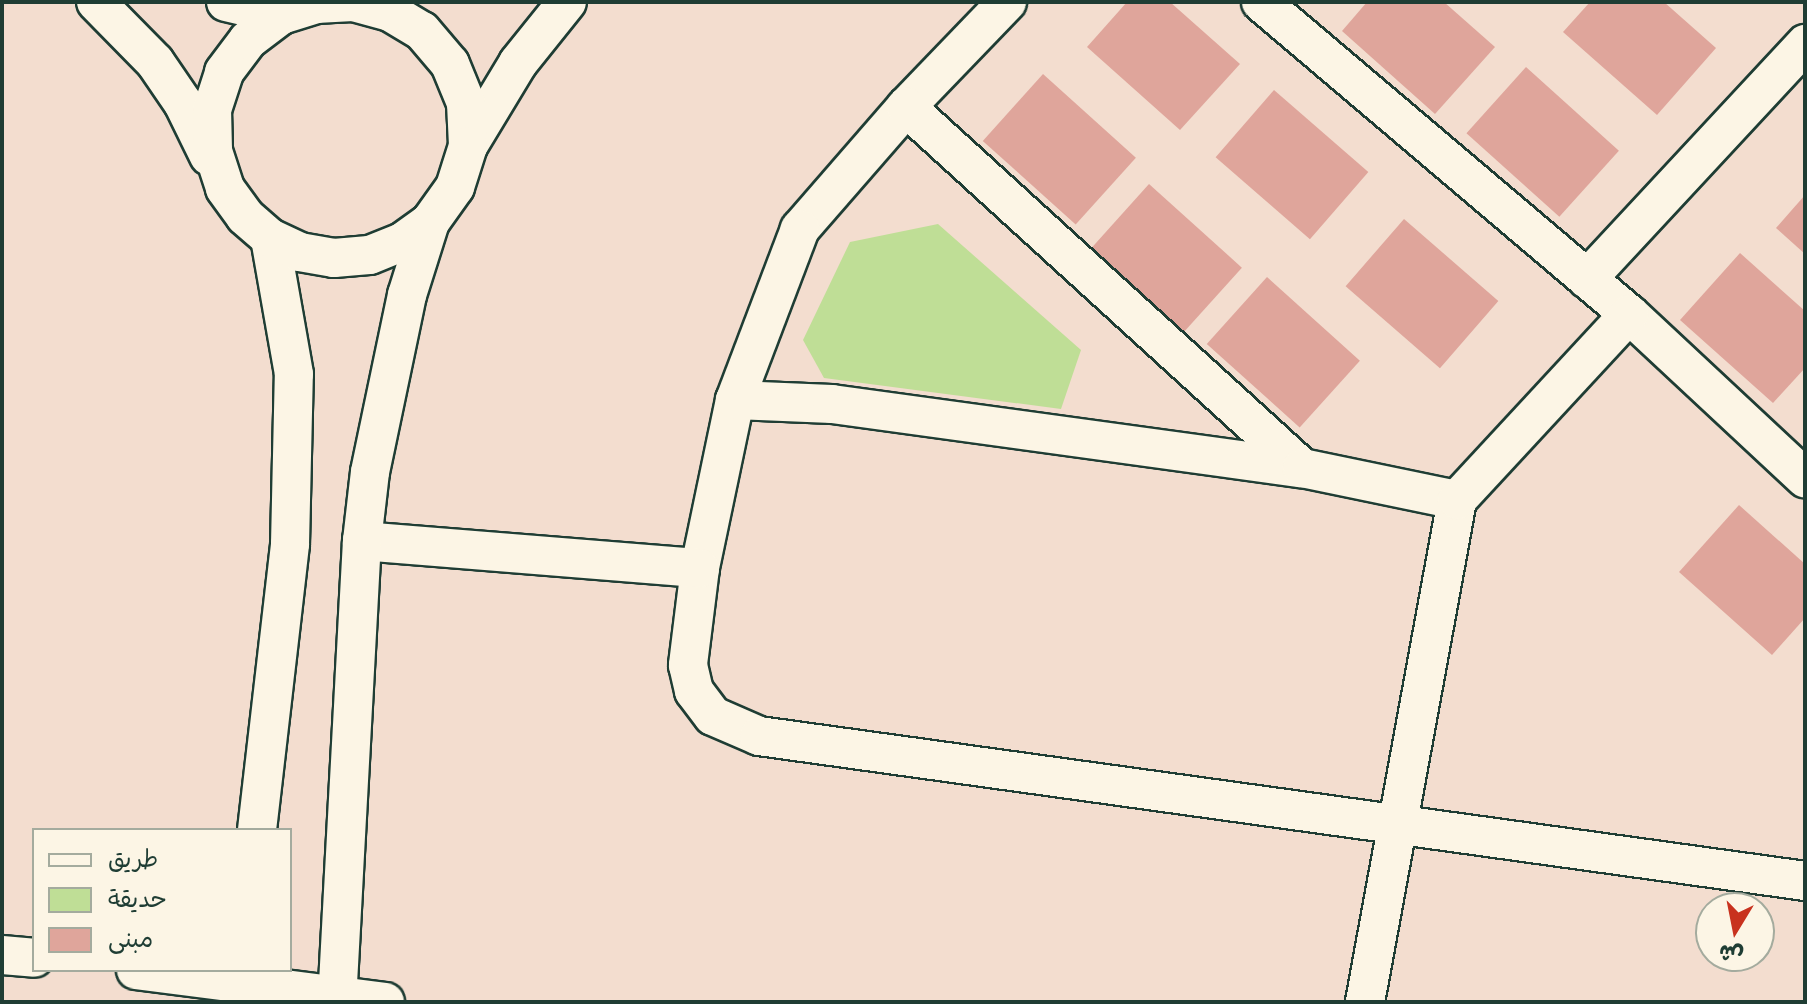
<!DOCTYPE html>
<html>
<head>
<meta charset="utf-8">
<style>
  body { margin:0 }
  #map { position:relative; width:1807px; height:1004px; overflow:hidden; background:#f3ddcf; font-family:Caveat,"Playpen Sans Arabic",sans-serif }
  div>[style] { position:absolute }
  .green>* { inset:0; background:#bfde96 }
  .building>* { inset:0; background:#dfa59b; transform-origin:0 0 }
  .roads { filter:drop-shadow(2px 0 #1f3d34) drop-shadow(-2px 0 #1f3d34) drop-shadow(0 2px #1f3d34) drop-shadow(0 -2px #1f3d34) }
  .street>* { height:38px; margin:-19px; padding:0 19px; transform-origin:19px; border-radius:19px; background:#fcf5e5 }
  span { translate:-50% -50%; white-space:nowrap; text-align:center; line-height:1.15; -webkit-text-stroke:6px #fcf5e5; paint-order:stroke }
  .frame { position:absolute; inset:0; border:4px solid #1f3d34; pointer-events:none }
  .legend { position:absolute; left:32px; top:828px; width:260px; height:144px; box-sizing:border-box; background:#fcf5e5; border:2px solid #a4ab9e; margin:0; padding:10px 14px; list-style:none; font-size:24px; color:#1f3d34 }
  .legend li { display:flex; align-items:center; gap:16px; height:40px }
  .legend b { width:40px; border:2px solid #a4ab9e }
  .north { position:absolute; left:1695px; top:892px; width:80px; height:80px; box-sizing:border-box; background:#fcf5e5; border:2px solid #a4ab9e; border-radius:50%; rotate:190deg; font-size:22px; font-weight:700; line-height:32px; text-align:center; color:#1f3d34 }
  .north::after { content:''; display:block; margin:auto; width:28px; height:36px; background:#c8321e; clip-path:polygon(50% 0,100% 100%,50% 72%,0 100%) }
</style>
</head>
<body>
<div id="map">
  <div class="green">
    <i style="clip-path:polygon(938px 224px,1081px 350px,1061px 409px,824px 378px,803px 340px,850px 242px)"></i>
  </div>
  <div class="building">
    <i style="clip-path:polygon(1127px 2px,1170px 2px,1240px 64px,1180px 130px,1087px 47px)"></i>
    <i style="clip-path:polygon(1367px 2px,1444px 2px,1495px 47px,1435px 114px,1342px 31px)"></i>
    <i style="clip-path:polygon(1590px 2px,1664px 2px,1716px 48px,1657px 115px,1563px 32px)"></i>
    <i style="left:1526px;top:67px;width:125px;height:89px;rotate:42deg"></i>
    <i style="left:1043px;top:74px;width:125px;height:90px;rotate:42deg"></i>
    <i style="left:1274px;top:90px;width:125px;height:89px;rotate:41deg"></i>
    <i style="left:1149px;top:184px;width:125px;height:90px;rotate:42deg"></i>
    <i style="clip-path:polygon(1805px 195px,1805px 254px,1776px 228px)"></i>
    <i style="left:1404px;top:219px;width:125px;height:89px;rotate:41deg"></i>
    <i style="clip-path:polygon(1740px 253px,1805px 311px,1805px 368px,1773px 403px,1680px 320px)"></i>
    <i style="left:1267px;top:277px;width:125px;height:90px;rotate:42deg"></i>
    <i style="clip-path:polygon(1739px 505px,1805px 564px,1805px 618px,1772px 655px,1679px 572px)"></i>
  </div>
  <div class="roads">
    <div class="street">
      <i style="left:96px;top:2px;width:84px;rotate:45.5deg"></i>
      <i style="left:155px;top:62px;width:50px;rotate:55.7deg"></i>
      <i style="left:183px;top:103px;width:59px;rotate:63.9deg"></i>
      <i style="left:226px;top:2px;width:57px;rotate:13.3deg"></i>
      <i style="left:1007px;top:2px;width:146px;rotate:133.9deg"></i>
      <i style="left:906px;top:107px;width:162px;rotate:131deg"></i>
      <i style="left:800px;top:229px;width:183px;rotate:110.8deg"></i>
      <i style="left:735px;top:400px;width:172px;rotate:101.8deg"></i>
      <i style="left:700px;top:568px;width:98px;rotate:97.1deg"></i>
      <i style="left:688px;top:665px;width:27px;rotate:77deg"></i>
      <i style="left:694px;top:691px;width:31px;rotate:53deg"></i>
      <i style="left:713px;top:716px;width:50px;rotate:23.5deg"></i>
      <i style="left:759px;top:736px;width:1056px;rotate:7.89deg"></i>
      <i style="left:1261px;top:2px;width:482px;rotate:40.3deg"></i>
      <i style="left:1629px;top:314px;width:241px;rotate:43deg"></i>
      <i style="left:906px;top:107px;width:536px;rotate:42.35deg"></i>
      <i style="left:468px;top:146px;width:97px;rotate:-58.9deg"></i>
      <i style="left:518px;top:63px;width:78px;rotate:-51.2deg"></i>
      <i style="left:1587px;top:279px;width:321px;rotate:-47.1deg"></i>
      <i style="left:735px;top:400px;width:97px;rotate:2.4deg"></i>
      <i style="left:832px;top:404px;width:474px;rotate:7.8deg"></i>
      <i style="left:1302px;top:468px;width:158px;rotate:11.7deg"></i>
      <i style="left:362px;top:541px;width:339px;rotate:4.6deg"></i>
      <i style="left:257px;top:830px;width:288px;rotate:-83.4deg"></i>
      <i style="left:290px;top:544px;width:170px;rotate:-88.7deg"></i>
      <i style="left:294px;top:374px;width:138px;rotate:-100deg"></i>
      <i style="left:270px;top:238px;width:33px;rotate:-139deg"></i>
      <i style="left:245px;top:216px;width:34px;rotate:-126deg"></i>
      <i style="left:225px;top:188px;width:40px;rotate:-108deg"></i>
      <i style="left:213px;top:150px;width:40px;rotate:-91.4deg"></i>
      <i style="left:212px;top:110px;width:40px;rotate:-72deg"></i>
      <i style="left:224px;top:72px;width:40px;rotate:-53deg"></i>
      <i style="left:248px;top:40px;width:41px;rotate:-37.1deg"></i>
      <i style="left:281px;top:15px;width:37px;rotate:-17deg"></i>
      <i style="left:316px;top:4px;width:37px;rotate:-3deg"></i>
      <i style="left:353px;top:2px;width:38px;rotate:15deg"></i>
      <i style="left:390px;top:12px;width:37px;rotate:31deg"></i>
      <i style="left:422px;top:31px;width:43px;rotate:49.7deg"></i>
      <i style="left:450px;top:64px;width:42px;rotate:67.7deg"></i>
      <i style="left:466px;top:103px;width:43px;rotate:87.3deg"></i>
      <i style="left:468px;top:146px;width:43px;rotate:107.6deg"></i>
      <i style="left:455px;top:187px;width:43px;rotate:125.5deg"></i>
      <i style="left:430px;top:222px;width:34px;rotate:144deg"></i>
      <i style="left:402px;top:242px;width:35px;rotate:158deg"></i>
      <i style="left:369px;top:255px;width:35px;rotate:175deg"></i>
      <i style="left:334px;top:258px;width:35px;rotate:-170deg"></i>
      <i style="left:300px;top:252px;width:33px;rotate:-155deg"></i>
      <i style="left:2px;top:955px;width:32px;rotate:5deg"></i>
      <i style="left:136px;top:970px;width:251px;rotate:7.3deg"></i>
      <i style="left:337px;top:1002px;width:462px;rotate:-86.9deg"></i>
      <i style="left:362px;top:541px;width:69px;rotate:-83.4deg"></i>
      <i style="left:370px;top:472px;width:181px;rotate:-78.2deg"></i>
      <i style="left:407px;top:295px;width:77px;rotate:-72.5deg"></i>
      <i style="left:1365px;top:1002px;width:510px;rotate:-79.61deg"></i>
      <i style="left:1457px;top:500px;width:253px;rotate:-47.2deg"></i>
    </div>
  </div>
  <div class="frame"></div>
  <ul class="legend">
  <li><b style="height:10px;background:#fcf5e5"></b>طريق</li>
  <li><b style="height:22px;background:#bfde96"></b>حديقة</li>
  <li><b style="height:22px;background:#dfa59b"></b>مبنى</li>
  </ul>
  <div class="north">ش</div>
</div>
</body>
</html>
